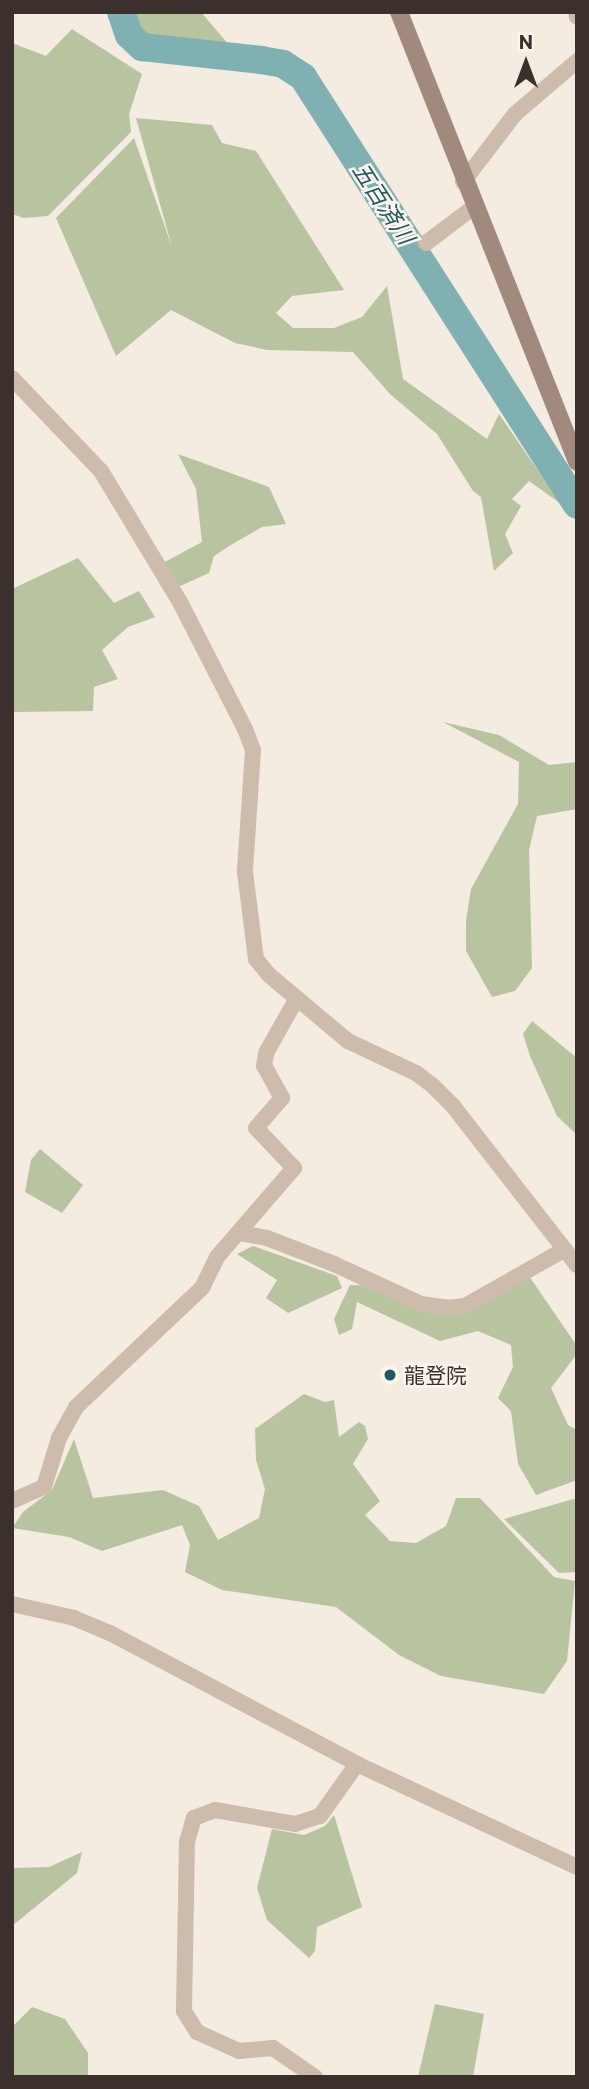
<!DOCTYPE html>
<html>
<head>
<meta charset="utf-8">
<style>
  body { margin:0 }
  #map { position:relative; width:589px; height:2089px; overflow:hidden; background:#f4ebe1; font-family:Commissioner,"Noto Sans JP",sans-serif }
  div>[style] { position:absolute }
  .green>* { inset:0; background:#b8c4a0 }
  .river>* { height:28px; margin:-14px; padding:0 14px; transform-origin:14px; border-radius:14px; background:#7fb0b2 }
  .street>* { height:16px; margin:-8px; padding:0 8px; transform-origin:8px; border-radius:8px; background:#cdbbac }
  .secondary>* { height:18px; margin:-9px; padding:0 9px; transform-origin:9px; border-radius:9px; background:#a18a7d }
  .dots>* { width:19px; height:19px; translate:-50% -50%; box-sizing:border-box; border:4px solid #fbf5ee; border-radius:50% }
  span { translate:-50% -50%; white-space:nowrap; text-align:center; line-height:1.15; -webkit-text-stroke:5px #fbf5ee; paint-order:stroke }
  .poi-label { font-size:21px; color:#3b302b }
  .left { translate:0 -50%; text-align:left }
  .water-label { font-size:23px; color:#1f5a5e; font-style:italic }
  .frame { position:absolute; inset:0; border:14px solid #3b302b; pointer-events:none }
  .north { position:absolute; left:491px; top:28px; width:70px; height:70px; -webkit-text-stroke:5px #fbf5ee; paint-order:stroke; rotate:0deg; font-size:19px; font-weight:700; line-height:28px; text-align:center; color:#3b302b }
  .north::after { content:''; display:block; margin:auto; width:24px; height:32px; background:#3b302b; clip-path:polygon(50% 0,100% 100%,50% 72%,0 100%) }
</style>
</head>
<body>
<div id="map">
  <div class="green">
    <i style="clip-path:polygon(131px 12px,201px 12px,229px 45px,200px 51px,149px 43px,138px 35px)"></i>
    <i style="clip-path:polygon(72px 29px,142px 74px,129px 114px,131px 132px,48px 216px,24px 218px,12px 214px,12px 43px,46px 56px)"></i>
    <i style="clip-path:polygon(136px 118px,212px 125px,222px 143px,256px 151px,344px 290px,292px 296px,276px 313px,293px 328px,334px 328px,362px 317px,387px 286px,403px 379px,487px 439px,499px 414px,561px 504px,529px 481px,512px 499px,521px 506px,505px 534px,513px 553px,494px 571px,481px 497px,473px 491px,437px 434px,390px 394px,353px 352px,267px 350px,235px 343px,171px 310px,116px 356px,56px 218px,134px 138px,172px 247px)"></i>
    <i style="clip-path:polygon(178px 454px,269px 487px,286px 524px,262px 527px,229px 546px,214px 556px,209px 573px,178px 587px,163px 563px,202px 542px,196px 489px)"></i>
    <i style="clip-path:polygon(78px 558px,114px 603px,139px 591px,155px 617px,128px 627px,102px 650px,118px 679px,94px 687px,93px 711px,12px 712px,12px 589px)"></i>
    <i style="clip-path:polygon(443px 722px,499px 735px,549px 765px,577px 762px,577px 809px,537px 816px,529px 850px,532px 968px,515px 991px,492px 997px,466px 951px,466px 921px,471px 889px,518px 804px,519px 762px)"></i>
    <i style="clip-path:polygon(532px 1021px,577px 1058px,577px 1135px,557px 1116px,530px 1056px,523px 1034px)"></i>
    <i style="clip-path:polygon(40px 1149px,83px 1185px,62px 1213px,25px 1192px,31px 1160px)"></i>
    <i style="clip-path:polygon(253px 1246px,337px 1276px,342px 1288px,288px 1313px,266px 1298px,277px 1280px,237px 1254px)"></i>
    <i style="clip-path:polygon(529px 1276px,577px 1346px,577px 1354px,551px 1388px,568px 1425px,577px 1430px,577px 1480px,536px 1495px,518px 1464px,511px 1411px,498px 1398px,513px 1367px,511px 1345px,478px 1331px,440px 1341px,357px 1302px,352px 1329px,339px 1335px,334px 1319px,350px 1285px,377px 1286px,447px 1310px)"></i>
    <i style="clip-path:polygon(304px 1394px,325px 1402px,334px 1400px,339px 1437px,359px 1422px,365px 1426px,368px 1439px,353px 1464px,380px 1501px,365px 1515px,390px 1541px,416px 1543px,446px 1526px,456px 1498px,480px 1498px,554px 1577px,575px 1581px,567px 1661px,544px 1694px,441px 1676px,399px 1655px,336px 1607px,222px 1590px,185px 1572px,190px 1545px,182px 1525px,102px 1551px,69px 1537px,12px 1528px,23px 1512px,52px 1490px,74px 1439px,93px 1498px,163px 1490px,199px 1506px,218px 1540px,259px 1518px,265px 1489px,256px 1460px,255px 1429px)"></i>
    <i style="clip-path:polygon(577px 1498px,577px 1572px,559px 1573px,504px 1519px)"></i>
    <i style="clip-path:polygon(334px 1815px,362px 1907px,317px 1927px,315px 1951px,309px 1958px,267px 1920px,257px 1888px,272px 1829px,304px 1835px,325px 1826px)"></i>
    <i style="clip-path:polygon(82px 1852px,77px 1873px,12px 1926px,12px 1868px,49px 1867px)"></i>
    <i style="clip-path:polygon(435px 2004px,484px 2014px,473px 2077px,418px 2077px)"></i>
    <i style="clip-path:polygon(32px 2007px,65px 2019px,88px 2053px,88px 2077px,12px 2077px,12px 2027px)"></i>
  </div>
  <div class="river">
    <i style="left:121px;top:12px;width:24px;rotate:71deg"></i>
    <i style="left:129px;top:35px;width:18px;rotate:43deg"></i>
    <i style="left:142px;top:47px;width:120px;rotate:6.2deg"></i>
    <i style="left:261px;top:60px;width:22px;rotate:10deg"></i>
    <i style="left:283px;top:64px;width:24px;rotate:33deg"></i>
    <i style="left:303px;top:77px;width:508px;rotate:57.37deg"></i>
  </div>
  <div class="street">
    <i style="left:576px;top:12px;width:5px;rotate:79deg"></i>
    <i style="left:463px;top:182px;width:86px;rotate:-52.6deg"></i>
    <i style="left:515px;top:114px;width:82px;rotate:-40.5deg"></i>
    <i style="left:426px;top:243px;width:60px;rotate:-36.9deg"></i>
    <i style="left:12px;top:378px;width:129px;rotate:46.3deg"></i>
    <i style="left:101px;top:471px;width:153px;rotate:58.9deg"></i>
    <i style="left:180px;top:602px;width:143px;rotate:62.9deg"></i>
    <i style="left:245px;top:729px;width:22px;rotate:69deg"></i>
    <i style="left:253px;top:750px;width:122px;rotate:93.8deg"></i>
    <i style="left:245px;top:872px;width:88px;rotate:82.8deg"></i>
    <i style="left:256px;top:959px;width:21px;rotate:51deg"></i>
    <i style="left:269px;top:975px;width:103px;rotate:39.9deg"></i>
    <i style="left:348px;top:1041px;width:75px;rotate:25.2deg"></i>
    <i style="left:416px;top:1073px;width:20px;rotate:37deg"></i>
    <i style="left:432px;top:1085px;width:30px;rotate:45deg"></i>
    <i style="left:453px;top:1106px;width:202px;rotate:52.1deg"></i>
    <i style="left:239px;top:1233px;width:28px;rotate:10deg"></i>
    <i style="left:267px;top:1238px;width:72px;rotate:21.2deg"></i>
    <i style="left:334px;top:1264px;width:96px;rotate:24.7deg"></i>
    <i style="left:421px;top:1304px;width:27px;rotate:8deg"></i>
    <i style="left:448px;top:1308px;width:17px;rotate:-7deg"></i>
    <i style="left:465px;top:1306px;width:112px;rotate:-29.6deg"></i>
    <i style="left:12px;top:1501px;width:35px;rotate:-24deg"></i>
    <i style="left:44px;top:1487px;width:51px;rotate:-73deg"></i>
    <i style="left:59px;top:1438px;width:35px;rotate:-61deg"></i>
    <i style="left:76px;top:1407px;width:173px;rotate:-43.4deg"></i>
    <i style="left:202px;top:1288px;width:34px;rotate:-64deg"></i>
    <i style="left:217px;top:1257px;width:118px;rotate:-49.1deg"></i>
    <i style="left:294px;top:1168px;width:55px;rotate:-133.5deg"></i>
    <i style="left:256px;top:1128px;width:40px;rotate:-49deg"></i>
    <i style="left:282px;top:1098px;width:37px;rotate:-119deg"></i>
    <i style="left:264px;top:1066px;width:13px;rotate:-81deg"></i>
    <i style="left:266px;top:1053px;width:63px;rotate:-60.6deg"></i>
    <i style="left:12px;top:1604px;width:64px;rotate:12.7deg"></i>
    <i style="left:74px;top:1618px;width:39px;rotate:23deg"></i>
    <i style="left:110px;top:1633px;width:280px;rotate:27.9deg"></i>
    <i style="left:357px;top:1764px;width:243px;rotate:25.1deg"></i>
    <i style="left:315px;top:2077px;width:51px;rotate:-145.4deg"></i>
    <i style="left:273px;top:2048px;width:34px;rotate:175deg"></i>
    <i style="left:239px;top:2051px;width:46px;rotate:-155.7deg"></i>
    <i style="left:197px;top:2032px;width:25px;rotate:-122deg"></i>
    <i style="left:184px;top:2011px;width:169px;rotate:-89deg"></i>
    <i style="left:187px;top:1842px;width:25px;rotate:-74deg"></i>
    <i style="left:194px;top:1818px;width:22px;rotate:-21deg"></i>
    <i style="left:215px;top:1810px;width:81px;rotate:9.9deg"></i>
    <i style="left:295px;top:1824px;width:26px;rotate:-18deg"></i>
    <i style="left:320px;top:1816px;width:64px;rotate:-54.6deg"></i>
  </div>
  <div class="secondary">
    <i style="left:399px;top:12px;width:484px;rotate:68.4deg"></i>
  </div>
  <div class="dots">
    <i style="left:390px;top:1375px;background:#1f5a5e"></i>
  </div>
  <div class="poi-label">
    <span class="left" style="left:404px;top:1375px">龍登院</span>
  </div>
  <div class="water-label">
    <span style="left:384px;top:203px;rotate:57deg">五百済川</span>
  </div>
  <div class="frame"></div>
  <div class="north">N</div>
</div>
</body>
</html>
